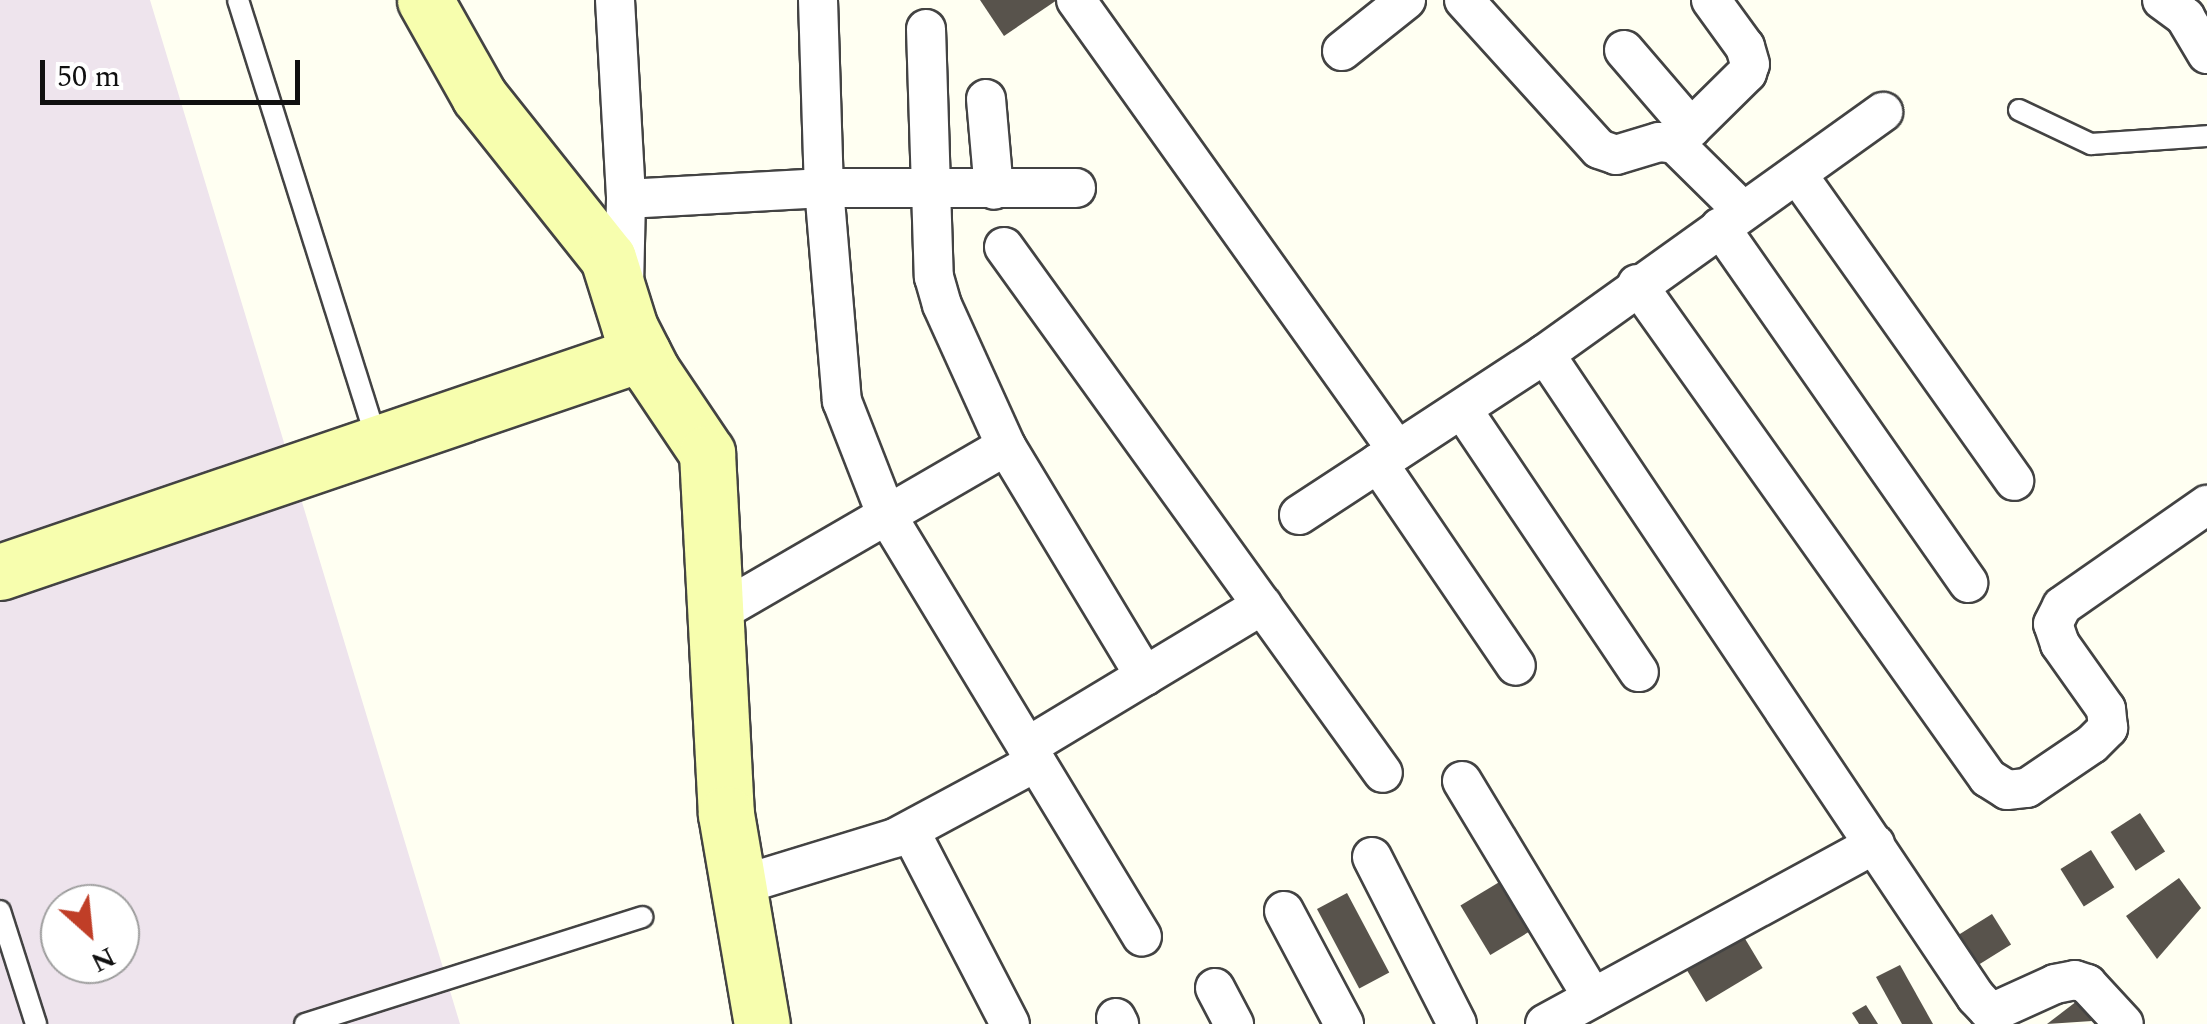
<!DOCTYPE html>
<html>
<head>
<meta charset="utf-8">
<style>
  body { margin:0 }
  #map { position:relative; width:2207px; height:1024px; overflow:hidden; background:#fffff2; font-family:Spectral,serif }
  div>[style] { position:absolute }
  .industrial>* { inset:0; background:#eee4ed }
  .building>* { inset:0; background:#58534c; transform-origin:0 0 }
  .roads { filter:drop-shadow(2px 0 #434343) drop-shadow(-2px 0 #434343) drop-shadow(0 2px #434343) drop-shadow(0 -2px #434343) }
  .lane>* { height:20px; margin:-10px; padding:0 10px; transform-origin:10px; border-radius:10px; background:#fff }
  .street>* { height:38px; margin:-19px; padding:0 19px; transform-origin:19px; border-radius:19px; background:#fff }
  .secondary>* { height:55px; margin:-27.5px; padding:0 27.5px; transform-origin:27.5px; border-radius:27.5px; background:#f7feae }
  span { translate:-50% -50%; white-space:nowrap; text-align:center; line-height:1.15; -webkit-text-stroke:10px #fff; paint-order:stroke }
  .north { position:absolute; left:40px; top:884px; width:100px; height:100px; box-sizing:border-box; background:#fff; border:2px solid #9f9f9f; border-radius:50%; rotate:153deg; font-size:28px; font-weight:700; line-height:40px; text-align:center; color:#101010 }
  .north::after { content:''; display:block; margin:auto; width:35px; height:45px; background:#c03e27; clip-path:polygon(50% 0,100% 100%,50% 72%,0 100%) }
  .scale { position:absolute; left:40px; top:60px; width:260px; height:45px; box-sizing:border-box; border:5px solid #101010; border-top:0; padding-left:12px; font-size:30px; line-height:35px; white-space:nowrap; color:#101010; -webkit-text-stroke:8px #fff; paint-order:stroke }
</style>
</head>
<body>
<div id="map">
  <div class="industrial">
    <i style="clip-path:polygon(evenodd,0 0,150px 0,460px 1024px,0 1024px,0 0,60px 904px,120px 904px,120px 964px,60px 964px,60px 904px)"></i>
  </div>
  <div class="building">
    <i style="clip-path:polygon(980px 0,1057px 0,1004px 36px)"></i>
    <i style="left:2140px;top:813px;width:46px;height:35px;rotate:57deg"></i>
    <i style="left:2091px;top:850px;width:44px;height:36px;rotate:58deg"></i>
    <i style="left:1511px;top:875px;width:58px;height:59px;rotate:59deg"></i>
    <i style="clip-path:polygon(2179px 878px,2201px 908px,2157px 959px,2126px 916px)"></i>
    <i style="left:1347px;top:893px;width:90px;height:34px;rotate:62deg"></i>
    <i style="left:1992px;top:914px;width:36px;height:44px;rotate:58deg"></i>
    <i style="left:1741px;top:932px;width:42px;height:66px;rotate:59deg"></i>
    <i style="clip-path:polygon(1900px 965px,1933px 1024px,1902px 1024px,1876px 977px)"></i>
    <i style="clip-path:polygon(2077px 1001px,2092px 1021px,2047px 1024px)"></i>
    <i style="clip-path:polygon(1866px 1005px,1878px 1024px,1859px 1024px,1852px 1013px)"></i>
  </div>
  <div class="roads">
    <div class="lane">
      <i style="left:238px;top:0;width:463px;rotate:72.5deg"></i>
      <i style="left:2019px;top:110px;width:80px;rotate:25.3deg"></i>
      <i style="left:2091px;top:144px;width:116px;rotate:-3.9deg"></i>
      <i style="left:0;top:911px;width:119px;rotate:72.3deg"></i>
      <i style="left:305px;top:1024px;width:354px;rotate:-17.6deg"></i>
    </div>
    <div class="street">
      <i style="left:615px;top:0;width:199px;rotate:86.8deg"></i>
      <i style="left:626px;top:199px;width:85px;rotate:91.3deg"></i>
      <i style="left:818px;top:0;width:188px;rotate:88.2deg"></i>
      <i style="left:824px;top:188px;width:214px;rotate:85.2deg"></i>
      <i style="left:842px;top:401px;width:121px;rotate:68.7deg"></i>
      <i style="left:886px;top:514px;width:494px;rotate:58.8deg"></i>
      <i style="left:1076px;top:0;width:553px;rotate:54.5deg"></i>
      <i style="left:1464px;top:0;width:201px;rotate:47.8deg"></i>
      <i style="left:1599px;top:149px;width:18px;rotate:19deg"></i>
      <i style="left:1616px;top:155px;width:45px;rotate:-16.8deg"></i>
      <i style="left:1659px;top:142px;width:16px;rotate:7deg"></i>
      <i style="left:1675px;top:144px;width:95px;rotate:44.6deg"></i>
      <i style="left:2162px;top:0;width:29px;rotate:36deg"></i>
      <i style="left:2185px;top:17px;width:43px;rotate:59.3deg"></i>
      <i style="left:926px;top:29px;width:248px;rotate:88.2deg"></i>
      <i style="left:934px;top:277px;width:29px;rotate:74deg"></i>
      <i style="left:942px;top:305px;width:155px;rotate:65.6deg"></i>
      <i style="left:1006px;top:446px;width:269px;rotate:58.9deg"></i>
      <i style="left:1624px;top:50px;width:103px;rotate:49.3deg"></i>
      <i style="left:1342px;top:51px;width:82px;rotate:-38.6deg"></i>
      <i style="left:986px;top:99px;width:91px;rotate:85deg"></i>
      <i style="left:1675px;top:144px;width:101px;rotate:-44.6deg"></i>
      <i style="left:1747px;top:73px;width:9px;rotate:-72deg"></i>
      <i style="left:1750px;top:64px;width:18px;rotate:-106deg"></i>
      <i style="left:1745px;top:47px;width:58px;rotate:-125.9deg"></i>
      <i style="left:1797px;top:174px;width:376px;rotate:54.7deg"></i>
      <i style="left:626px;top:199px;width:198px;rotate:-3.2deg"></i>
      <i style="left:824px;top:188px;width:252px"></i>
      <i style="left:1720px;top:227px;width:434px;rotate:55.1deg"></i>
      <i style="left:1004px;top:247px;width:648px;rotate:54.23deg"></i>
      <i style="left:1637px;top:284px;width:606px;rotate:54.61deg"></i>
      <i style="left:1988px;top:778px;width:22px;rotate:32deg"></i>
      <i style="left:2007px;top:790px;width:20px;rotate:-6deg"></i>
      <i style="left:2027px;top:788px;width:78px;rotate:-34.1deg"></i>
      <i style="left:2092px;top:744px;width:23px;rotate:-45deg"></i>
      <i style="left:2108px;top:728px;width:19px;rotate:-96deg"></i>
      <i style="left:2106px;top:709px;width:80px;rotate:-125.3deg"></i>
      <i style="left:2060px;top:644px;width:21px;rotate:-109deg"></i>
      <i style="left:2053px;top:624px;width:20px;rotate:-63deg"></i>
      <i style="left:2062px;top:606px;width:177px;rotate:-34.9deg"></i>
      <i style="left:1545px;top:354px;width:774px;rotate:56.17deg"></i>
      <i style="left:1976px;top:997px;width:18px;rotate:47deg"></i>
      <i style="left:1988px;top:1010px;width:12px;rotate:-5deg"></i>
      <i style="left:2000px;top:1009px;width:60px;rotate:-24.4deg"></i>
      <i style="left:2055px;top:984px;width:20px;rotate:-11deg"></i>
      <i style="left:2075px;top:980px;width:13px;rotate:18deg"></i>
      <i style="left:2087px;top:984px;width:54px;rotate:47.2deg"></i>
      <i style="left:1462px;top:409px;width:317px;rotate:56.1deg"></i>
      <i style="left:1378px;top:463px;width:245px;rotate:55.8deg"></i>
      <i style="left:1299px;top:515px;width:294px;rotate:-33.2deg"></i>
      <i style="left:1545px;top:354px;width:416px;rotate:-35.6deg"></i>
      <i style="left:716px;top:614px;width:335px;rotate:-30.1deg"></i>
      <i style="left:1027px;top:747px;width:275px;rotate:-31.1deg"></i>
      <i style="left:1462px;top:781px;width:253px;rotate:58.9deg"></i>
      <i style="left:910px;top:831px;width:217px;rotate:62.6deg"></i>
      <i style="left:1372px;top:857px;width:187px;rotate:63deg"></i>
      <i style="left:741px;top:885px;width:161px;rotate:-17deg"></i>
      <i style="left:895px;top:838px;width:160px;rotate:-28.3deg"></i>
      <i style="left:1284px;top:911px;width:128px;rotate:62deg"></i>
      <i style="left:1215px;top:988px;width:41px;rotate:62.2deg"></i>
      <i style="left:1116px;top:1018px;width:7px;rotate:63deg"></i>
      <i style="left:1545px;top:1024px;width:376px;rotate:-28.6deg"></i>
    </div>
    <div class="secondary">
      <i style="left:425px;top:0;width:110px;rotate:60.6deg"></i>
      <i style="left:479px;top:96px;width:207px;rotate:51.5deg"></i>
      <i style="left:608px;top:258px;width:73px;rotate:72.6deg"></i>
      <i style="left:630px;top:328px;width:48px;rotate:62.9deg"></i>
      <i style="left:652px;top:371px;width:99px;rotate:56.1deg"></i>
      <i style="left:707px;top:453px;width:361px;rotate:87deg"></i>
      <i style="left:726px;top:814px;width:213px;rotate:80.3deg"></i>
      <i style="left:0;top:572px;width:679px;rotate:-18.81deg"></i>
    </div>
  </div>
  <div class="north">N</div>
  <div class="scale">50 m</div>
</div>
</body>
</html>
